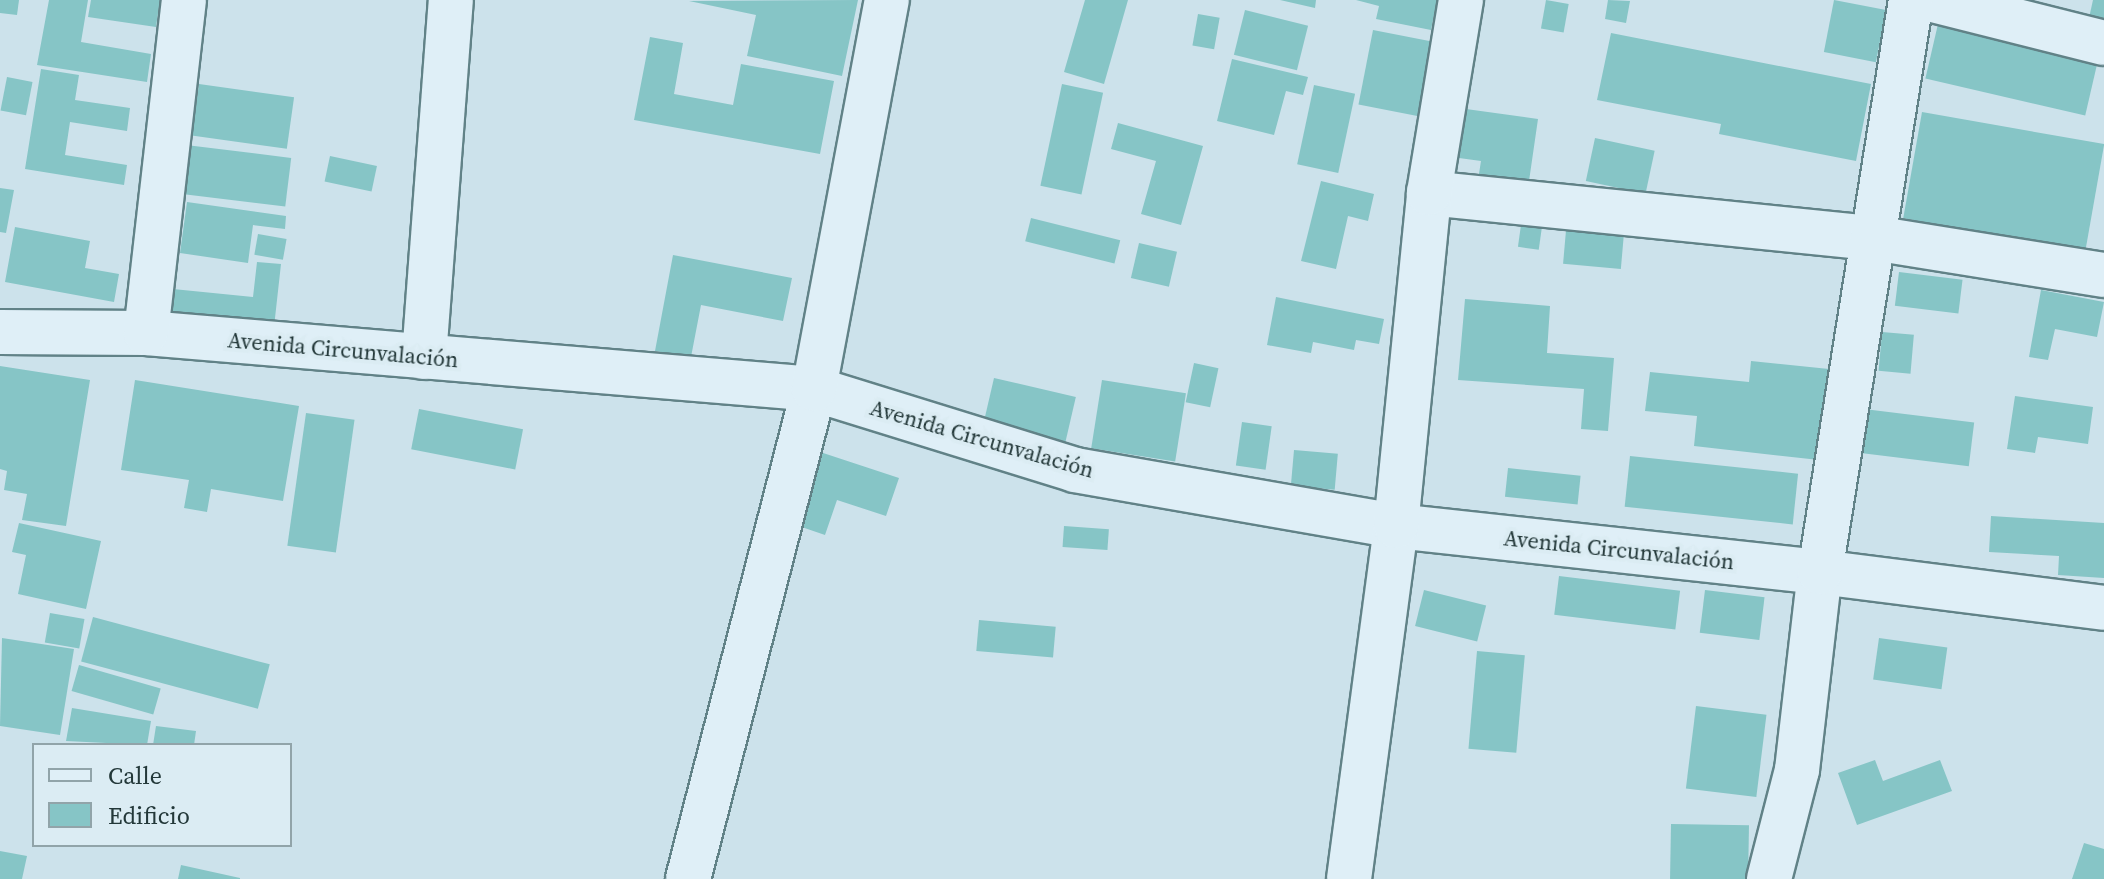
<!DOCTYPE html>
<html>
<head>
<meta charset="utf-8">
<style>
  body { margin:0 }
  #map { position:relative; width:2104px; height:879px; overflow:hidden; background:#cce2eb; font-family:"Source Serif 4",serif }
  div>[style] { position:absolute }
  .building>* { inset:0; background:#86c5c6; transform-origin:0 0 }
  .roads { filter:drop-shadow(2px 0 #618287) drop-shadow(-2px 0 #618287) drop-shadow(0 2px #618287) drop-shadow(0 -2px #618287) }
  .minor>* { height:44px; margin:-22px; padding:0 22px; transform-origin:22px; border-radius:22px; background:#dfeff7 }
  span { translate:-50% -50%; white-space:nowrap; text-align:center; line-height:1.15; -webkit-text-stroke:8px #dbecf3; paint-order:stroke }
  .street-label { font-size:22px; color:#233839 }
  .legend { position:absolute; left:32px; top:743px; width:260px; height:104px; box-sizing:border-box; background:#dbecf3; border:2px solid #91a4a9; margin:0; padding:10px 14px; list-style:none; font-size:24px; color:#233839 }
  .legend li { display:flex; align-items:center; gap:16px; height:40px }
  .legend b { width:40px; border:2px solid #91a4a9 }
</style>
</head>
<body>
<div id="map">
  <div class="building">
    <i style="clip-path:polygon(0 0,19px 0,17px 15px,0 13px)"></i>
    <i style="clip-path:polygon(49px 0,88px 0,81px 42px,151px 54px,147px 82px,37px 65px)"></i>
    <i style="clip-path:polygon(91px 0,160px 0,156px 27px,88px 17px)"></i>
    <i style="clip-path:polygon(858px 0,842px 76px,747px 56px,756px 15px,689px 1px)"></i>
    <i style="clip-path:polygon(1085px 0,1128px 0,1104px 84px,1064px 72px)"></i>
    <i style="clip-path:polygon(1280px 0,1316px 0,1315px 8px)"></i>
    <i style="clip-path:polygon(1356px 0,1437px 0,1431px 30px,1376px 19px,1379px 6px)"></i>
    <i style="left:1546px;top:0;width:23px;height:29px;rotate:10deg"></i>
    <i style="clip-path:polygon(1608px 0,1630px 1px,1626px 23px,1605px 19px)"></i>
    <i style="left:1834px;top:0;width:53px;height:53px;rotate:11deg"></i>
    <i style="clip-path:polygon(2093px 0,2104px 0,2104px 22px,2089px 18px)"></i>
    <i style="left:1245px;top:10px;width:65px;height:46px;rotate:14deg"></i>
    <i style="left:1198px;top:14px;width:22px;height:32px;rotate:10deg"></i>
    <i style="left:1938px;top:24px;width:164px;height:56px;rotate:13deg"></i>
    <i style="left:1373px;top:30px;width:60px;height:76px;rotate:11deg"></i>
    <i style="clip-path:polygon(1611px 33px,1871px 84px,1856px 161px,1719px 134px,1721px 124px,1597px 100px)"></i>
    <i style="clip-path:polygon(650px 37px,683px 43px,674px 94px,733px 105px,741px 64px,834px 81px,820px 154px,634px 120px)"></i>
    <i style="clip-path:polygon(1232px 59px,1308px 77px,1303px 95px,1286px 91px,1274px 135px,1217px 121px)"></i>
    <i style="clip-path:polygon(41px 69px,79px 75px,75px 100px,130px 108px,127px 131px,70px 122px,65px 155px,127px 165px,124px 185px,25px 169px)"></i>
    <i style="left:7px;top:77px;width:26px;height:34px;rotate:11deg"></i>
    <i style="left:199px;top:84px;width:96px;height:52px;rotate:8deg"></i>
    <i style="left:1062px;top:84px;width:42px;height:104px;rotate:12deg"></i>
    <i style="left:1314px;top:85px;width:42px;height:81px;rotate:12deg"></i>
    <i style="clip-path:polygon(1466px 109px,1538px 119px,1528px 188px,1478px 180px,1481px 161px,1459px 158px)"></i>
    <i style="left:1922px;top:112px;width:185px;height:108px;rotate:10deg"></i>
    <i style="clip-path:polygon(1118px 123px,1203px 146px,1181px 225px,1141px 214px,1156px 161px,1111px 149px)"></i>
    <i style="left:1595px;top:138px;width:61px;height:44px;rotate:12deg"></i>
    <i style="left:186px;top:145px;width:106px;height:49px;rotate:7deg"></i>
    <i style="left:330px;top:156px;width:48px;height:26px;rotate:12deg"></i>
    <i style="clip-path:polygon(1321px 181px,1374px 194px,1368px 221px,1348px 216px,1336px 269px,1301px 261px)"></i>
    <i style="clip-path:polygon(0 188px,14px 190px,6px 233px,0 232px)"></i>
    <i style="clip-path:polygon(187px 202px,286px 216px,285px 229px,253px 225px,248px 263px,180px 253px)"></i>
    <i style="left:1031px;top:218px;width:92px;height:24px;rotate:14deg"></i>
    <i style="left:1567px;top:219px;width:58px;height:45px;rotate:5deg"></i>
    <i style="left:1521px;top:225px;width:21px;height:22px;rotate:8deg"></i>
    <i style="clip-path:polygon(15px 227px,90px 241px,85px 268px,119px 274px,114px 302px,5px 282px)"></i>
    <i style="left:258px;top:234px;width:29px;height:21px;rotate:10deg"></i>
    <i style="left:1139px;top:243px;width:39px;height:36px;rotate:13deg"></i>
    <i style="clip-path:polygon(673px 255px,792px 278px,783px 321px,701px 305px,691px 357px,655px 351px)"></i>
    <i style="clip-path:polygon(257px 262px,281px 264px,274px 327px,170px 317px,173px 289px,253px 297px)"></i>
    <i style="left:1899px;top:272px;width:64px;height:34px;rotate:7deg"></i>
    <i style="clip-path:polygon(2041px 290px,2104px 302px,2097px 337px,2055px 329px,2048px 360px,2029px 357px)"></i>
    <i style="clip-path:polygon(1276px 297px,1384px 319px,1379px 344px,1356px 340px,1354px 350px,1313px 342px,1311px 353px,1267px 345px)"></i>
    <i style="clip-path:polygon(1465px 299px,1550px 306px,1547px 353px,1614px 358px,1608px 431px,1581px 429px,1584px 389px,1458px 380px)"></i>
    <i style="left:1882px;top:332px;width:32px;height:39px;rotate:5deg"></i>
    <i style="clip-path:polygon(1751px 361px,1829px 369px,1819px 460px,1694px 446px,1697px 416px,1645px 411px,1650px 372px,1749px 382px)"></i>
    <i style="left:1194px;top:363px;width:25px;height:40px;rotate:12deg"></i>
    <i style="clip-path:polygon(0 366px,90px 380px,66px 526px,22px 520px,27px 494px,4px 490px,7px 471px,0 469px)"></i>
    <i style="left:994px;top:378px;width:84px;height:56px;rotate:13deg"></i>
    <i style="clip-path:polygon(135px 380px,299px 406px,283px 501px,211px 489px,207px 512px,184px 508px,189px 480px,121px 470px)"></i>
    <i style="left:1102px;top:380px;width:85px;height:69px;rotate:9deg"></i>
    <i style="clip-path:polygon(2015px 396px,2093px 407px,2088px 444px,2038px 437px,2035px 453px,2007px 449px)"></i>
    <i style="left:419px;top:409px;width:106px;height:41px;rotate:11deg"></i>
    <i style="left:1864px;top:409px;width:111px;height:44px;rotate:7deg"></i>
    <i style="left:306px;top:413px;width:49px;height:134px;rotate:8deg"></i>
    <i style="left:1242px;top:422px;width:30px;height:44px;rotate:8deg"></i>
    <i style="clip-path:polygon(814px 450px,899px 478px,886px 516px,837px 500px,825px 535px,790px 523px)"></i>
    <i style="left:1294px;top:450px;width:44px;height:36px;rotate:5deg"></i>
    <i style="left:1630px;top:456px;width:169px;height:51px;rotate:6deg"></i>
    <i style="left:1508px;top:468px;width:73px;height:29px;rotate:6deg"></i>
    <i style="clip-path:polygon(1991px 516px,2104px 523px,2104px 578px,2058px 575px,2059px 556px,1989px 552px)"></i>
    <i style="clip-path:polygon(19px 523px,101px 541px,86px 609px,18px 594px,26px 555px,12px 552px)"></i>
    <i style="left:1064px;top:526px;width:45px;height:21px;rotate:4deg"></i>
    <i style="left:1559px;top:576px;width:122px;height:39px;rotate:7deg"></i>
    <i style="left:1424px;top:590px;width:64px;height:37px;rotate:14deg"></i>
    <i style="left:1705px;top:590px;width:60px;height:43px;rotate:7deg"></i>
    <i style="left:50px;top:613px;width:35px;height:30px;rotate:10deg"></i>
    <i style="left:93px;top:617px;width:183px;height:46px;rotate:15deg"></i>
    <i style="left:979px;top:620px;width:77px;height:31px;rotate:5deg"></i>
    <i style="clip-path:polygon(2px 638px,74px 649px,60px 735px,0 726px)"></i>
    <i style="left:1879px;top:638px;width:69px;height:42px;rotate:8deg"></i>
    <i style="left:1477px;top:651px;width:48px;height:98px;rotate:5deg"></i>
    <i style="left:79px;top:665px;width:85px;height:27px;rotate:16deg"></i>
    <i style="left:1696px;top:706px;width:71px;height:83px;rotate:7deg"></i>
    <i style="clip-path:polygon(72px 708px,151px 721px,147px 745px,66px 741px)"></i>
    <i style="clip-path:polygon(156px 726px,196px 731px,194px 745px,153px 745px)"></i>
    <i style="clip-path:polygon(1875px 760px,1883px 781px,1940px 760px,1952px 791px,1857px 825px,1838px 773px)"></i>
    <i style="left:1671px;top:824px;width:78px;height:55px;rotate:1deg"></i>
    <i style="clip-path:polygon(2084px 843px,2104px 849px,2104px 879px,2072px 879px)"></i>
    <i style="clip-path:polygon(0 851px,27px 856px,22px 879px,0 879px)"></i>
    <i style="clip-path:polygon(181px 865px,240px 878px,240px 879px,178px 879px)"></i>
  </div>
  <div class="roads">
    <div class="minor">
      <i style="left:1933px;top:0;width:176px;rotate:14.1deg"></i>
      <i style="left:1429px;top:193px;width:446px;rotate:5.8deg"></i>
      <i style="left:1873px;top:238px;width:234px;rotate:9.1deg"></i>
      <i style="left:0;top:332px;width:146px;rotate:0.4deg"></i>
      <i style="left:146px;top:333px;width:670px;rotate:4.79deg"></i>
      <i style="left:814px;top:389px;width:273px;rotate:17.2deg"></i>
      <i style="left:1075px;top:470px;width:326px;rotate:9.9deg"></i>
      <i style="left:1396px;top:526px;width:426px;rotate:6.2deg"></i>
      <i style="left:1820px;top:572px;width:286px;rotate:7.2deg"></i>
      <i style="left:146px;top:333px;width:335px;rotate:-83.5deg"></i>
      <i style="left:424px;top:357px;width:358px;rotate:-85.7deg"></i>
      <i style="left:688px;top:879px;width:506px;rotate:-75.58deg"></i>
      <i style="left:814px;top:389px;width:396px;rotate:-79.4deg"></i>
      <i style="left:1349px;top:879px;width:356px;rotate:-82.4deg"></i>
      <i style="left:1396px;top:526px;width:335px;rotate:-84.3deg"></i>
      <i style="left:1429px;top:193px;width:196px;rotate:-80.6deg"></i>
      <i style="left:1769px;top:879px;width:113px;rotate:-75.6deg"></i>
      <i style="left:1797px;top:770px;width:199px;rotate:-83.4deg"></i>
      <i style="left:1820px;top:572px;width:579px;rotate:-80.96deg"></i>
    </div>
  </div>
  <div class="street-label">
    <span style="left:343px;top:350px;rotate:5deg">Avenida Circunvalación</span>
    <span style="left:982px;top:439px;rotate:16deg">Avenida Circunvalación</span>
    <span style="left:1619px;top:550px;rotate:6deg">Avenida Circunvalación</span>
  </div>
  <ul class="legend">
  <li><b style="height:10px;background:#dfeff7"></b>Calle</li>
  <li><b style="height:22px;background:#86c5c6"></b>Edificio</li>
  </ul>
</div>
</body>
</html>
